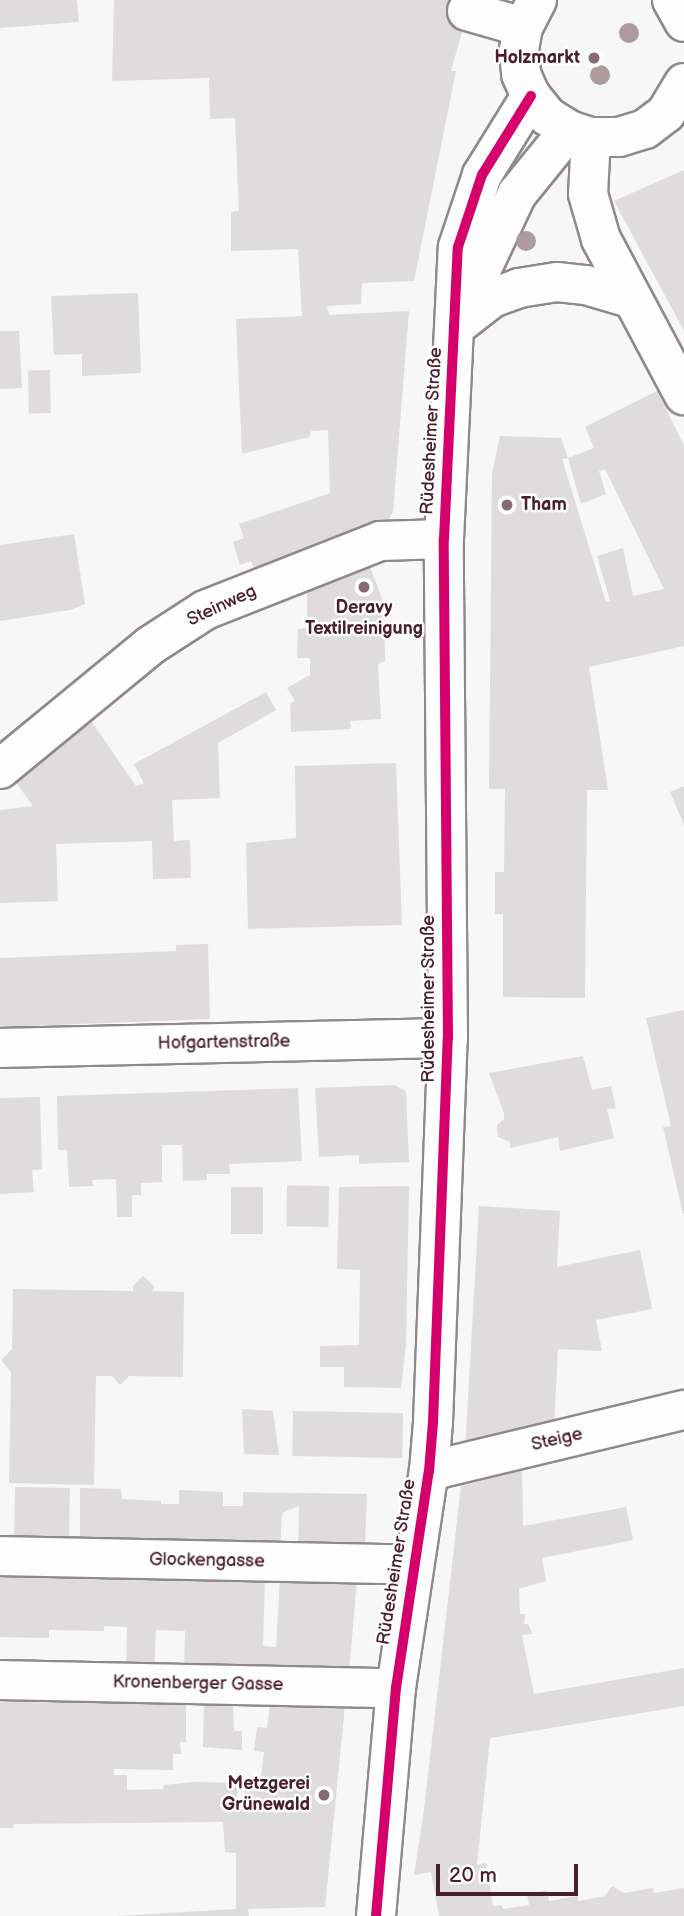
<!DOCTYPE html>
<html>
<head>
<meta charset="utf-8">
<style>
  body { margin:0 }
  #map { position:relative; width:684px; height:1916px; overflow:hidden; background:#f7f7f7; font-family:"Balsamiq Sans",sans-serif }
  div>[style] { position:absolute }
  .building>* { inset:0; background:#dedcdc; transform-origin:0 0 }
  .roads { filter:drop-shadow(2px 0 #90888a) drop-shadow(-2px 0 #90888a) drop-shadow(0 2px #90888a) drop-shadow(0 -2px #90888a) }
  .minor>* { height:38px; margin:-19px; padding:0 19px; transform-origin:19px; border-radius:19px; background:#fefefe }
  .cycleway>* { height:10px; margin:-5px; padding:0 5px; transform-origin:5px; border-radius:5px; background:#d6006c }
  .trees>* { width:20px; height:20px; margin:-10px; border-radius:50%; background:#ac9a9e }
  .dots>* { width:19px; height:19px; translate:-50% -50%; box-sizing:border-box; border:4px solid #fff; border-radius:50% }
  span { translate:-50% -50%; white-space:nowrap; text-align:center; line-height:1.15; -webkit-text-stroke:5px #fff; paint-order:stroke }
  .poi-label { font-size:18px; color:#4a1f2b; font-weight:700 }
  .right { translate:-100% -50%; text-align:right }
  .left { translate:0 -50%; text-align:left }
  .street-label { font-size:18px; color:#4a1f2b }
  .scale { position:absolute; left:436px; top:1864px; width:142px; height:32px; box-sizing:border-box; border:4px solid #4a1f2b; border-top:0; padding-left:9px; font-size:21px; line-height:24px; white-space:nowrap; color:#4a1f2b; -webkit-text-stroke:5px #fff; paint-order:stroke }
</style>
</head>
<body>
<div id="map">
  <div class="building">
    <i style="clip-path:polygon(0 0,77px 0,79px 22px,0 28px)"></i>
    <i style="clip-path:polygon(114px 0,471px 0,451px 71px,456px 71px,414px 281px,362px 283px,361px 304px,327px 306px,329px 315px,409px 311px,393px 512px,382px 530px,256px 575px,251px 561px,240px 565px,233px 542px,244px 538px,239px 524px,330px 493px,328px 430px,311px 431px,309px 437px,242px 454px,236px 319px,302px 316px,298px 249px,231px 251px,231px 212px,239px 211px,235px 118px,210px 119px,209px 78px,112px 81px)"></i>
    <i style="clip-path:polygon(684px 170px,684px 331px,614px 201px)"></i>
    <i style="clip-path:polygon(138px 293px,141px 373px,82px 376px,82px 354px,54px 355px,51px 296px)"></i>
    <i style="clip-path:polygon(0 331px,19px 331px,22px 388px,0 389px)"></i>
    <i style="left:50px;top:370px;width:43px;height:22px;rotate:89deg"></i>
    <i style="clip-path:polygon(657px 391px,684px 445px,684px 646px,589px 667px,608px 790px,587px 790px,585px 998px,503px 997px,503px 914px,495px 914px,495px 872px,504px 872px,505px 789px,489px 789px,492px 473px,500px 436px,561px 438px,568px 458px,562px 459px,606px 602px,610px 601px,597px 556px,623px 548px,633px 596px,664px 589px,605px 469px,599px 471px,606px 494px,581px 504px,568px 458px,594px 448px,585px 427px)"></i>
    <i style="clip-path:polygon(74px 534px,85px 604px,70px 610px,0 621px,0 545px)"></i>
    <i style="clip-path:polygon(369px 564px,384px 604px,385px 661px,378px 664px,381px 719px,350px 721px,351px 729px,291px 732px,290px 704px,295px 701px,287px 688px,310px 675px,310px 658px,297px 658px,298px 629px,307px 628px,307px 586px)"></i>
    <i style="clip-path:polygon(266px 692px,276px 710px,218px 743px,220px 798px,172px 800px,174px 841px,190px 840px,191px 878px,153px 879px,152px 841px,56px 844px,58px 901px,0 903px,0 810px,33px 806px,12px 777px,85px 712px,136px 786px,144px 783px,134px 764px)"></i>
    <i style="clip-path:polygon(396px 763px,402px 925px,248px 929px,246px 843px,296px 838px,295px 766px)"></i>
    <i style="clip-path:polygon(684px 786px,684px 825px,670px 792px)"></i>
    <i style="clip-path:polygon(208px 944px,210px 1019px,0 1027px,0 958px,176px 951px,176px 945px)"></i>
    <i style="clip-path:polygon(684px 1010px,684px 1214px,683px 1214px,663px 1127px,671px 1126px,646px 1018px)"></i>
    <i style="clip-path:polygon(583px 1056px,592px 1090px,611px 1086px,616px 1108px,607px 1109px,614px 1138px,560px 1151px,558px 1137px,510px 1148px,510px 1142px,498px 1137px,497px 1125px,504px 1119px,504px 1113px,489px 1073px)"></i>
    <i style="clip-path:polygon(394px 1085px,406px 1091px,409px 1162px,359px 1164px,359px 1155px,319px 1157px,315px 1088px)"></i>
    <i style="clip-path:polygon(298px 1088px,302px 1161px,229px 1164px,230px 1174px,207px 1174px,207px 1180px,183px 1181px,182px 1145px,162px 1145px,162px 1182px,141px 1183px,141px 1195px,132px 1195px,132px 1217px,117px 1217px,116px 1179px,92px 1180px,93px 1186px,69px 1187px,67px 1150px,58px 1150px,57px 1096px)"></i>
    <i style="clip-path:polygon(40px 1097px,42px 1169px,32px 1170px,34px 1192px,0 1194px,0 1098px)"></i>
    <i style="left:329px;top:1186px;width:41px;height:42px;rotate:91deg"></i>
    <i style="clip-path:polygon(409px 1186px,406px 1344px,401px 1388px,344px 1387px,344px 1367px,320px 1367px,320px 1346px,359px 1345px,360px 1270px,337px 1269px,339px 1187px)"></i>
    <i style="left:231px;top:1187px;width:32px;height:47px"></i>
    <i style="clip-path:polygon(479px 1206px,560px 1211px,557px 1267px,640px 1250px,652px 1309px,596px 1320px,602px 1351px,558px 1349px,554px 1427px,465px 1451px)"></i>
    <i style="clip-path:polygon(143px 1276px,154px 1286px,153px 1291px,184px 1292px,183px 1377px,129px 1376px,120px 1385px,112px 1376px,96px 1376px,94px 1485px,9px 1483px,11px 1372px,1px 1360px,12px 1349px,13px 1289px,133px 1291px,133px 1286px)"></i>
    <i style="clip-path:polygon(242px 1409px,273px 1411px,279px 1455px,244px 1454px)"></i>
    <i style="left:293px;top:1411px;width:110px;height:45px;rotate:1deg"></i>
    <i style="clip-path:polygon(522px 1470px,523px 1526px,626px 1507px,633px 1540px,542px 1558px,546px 1581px,519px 1589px,520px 1614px,525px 1614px,524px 1624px,528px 1624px,533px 1634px,522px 1635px,534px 1694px,684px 1668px,684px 1706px,490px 1738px,477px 1865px,486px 1863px,493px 1906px,502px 1905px,503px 1909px,529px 1905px,527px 1894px,547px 1890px,549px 1901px,578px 1896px,578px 1901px,605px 1896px,612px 1886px,624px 1893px,653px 1888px,654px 1893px,684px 1888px,684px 1916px,439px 1916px,431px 1872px,414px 1875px,424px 1810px,461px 1486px)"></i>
    <i style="left:15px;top:1487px;width:55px;height:55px;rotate:1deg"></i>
    <i style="clip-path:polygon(80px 1488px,121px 1489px,122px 1499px,161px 1501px,161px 1504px,179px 1504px,179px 1490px,223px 1492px,223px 1506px,243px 1506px,243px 1492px,367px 1494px,365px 1549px,298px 1548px,299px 1506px,282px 1513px,280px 1548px,80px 1543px)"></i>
    <i style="clip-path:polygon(0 1571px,265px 1577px,263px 1646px,276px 1647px,280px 1577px,357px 1579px,349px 1673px,184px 1671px,185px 1631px,156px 1630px,154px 1671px,126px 1671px,127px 1627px,104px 1626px,104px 1631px,49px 1630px,49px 1638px,0 1637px)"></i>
    <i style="clip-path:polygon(0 1702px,186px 1704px,186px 1742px,180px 1742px,181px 1754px,173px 1754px,173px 1770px,114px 1769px,114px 1775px,127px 1775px,127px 1790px,163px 1789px,164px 1785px,195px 1782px,234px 1783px,238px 1788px,237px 1798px,244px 1799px,245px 1791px,255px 1790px,257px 1775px,261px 1776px,264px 1752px,254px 1751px,257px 1727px,267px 1728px,270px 1705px,345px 1706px,325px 1907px,248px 1909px,249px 1916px,117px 1916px,236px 1909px,236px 1853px,225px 1852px,223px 1822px,13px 1824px,14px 1828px,0 1828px)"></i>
    <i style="clip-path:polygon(204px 1704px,233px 1704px,234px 1731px,242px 1731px,242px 1750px,203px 1747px)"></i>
  </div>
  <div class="roads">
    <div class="minor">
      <i style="left:537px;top:0;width:30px;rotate:117deg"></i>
      <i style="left:523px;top:27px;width:23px;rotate:100deg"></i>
      <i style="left:519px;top:50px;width:24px;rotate:85deg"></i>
      <i style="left:521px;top:74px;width:24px;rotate:66deg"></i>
      <i style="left:531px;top:96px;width:26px;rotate:51deg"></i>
      <i style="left:547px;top:116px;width:26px;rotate:32deg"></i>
      <i style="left:569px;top:130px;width:23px;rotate:18deg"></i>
      <i style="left:591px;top:137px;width:28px"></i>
      <i style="left:619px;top:137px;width:27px;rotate:-17deg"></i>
      <i style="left:645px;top:129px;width:26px;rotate:-37deg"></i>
      <i style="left:666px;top:113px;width:35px;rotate:-59deg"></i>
      <i style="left:672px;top:0;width:25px;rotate:61deg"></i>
      <i style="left:467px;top:11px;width:58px;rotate:15.9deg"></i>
      <i style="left:591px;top:137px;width:57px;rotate:93deg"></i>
      <i style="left:588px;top:194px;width:47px;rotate:73.9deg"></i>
      <i style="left:601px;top:239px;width:177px;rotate:62deg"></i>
      <i style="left:464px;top:307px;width:125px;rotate:-64.9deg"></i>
      <i style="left:517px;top:194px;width:82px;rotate:-50.9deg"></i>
      <i style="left:456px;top:326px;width:46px;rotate:-37.9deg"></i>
      <i style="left:492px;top:298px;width:29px;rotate:-20deg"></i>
      <i style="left:519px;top:288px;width:38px;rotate:-9deg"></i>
      <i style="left:557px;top:282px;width:29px;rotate:6deg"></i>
      <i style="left:586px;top:285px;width:46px;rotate:16.5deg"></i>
      <i style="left:0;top:769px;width:195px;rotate:-39.4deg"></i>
      <i style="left:151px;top:645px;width:64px;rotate:-32.9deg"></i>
      <i style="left:205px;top:610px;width:188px;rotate:-21.5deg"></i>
      <i style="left:380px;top:541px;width:64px;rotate:-1.8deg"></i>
      <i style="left:0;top:1048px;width:448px;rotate:-1.3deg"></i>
      <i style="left:429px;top:1471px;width:262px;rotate:-13.5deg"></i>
      <i style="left:0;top:1556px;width:413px;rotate:1.2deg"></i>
      <i style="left:0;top:1680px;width:396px;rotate:1.2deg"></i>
      <i style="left:376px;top:1916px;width:229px;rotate:-85deg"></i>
      <i style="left:396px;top:1688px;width:219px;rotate:-81.4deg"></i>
      <i style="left:429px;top:1471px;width:49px;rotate:-85.3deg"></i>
      <i style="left:433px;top:1422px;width:384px;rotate:-87.8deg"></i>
      <i style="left:448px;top:1038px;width:499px;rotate:-90.5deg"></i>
      <i style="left:444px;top:539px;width:292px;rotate:-87.3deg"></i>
      <i style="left:458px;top:247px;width:76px;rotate:-71.6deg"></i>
      <i style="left:482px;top:175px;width:93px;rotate:-58.2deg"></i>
    </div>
  </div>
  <div class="cycleway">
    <i style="left:376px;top:1916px;width:229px;rotate:-85deg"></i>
    <i style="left:396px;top:1688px;width:219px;rotate:-81.4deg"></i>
    <i style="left:429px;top:1471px;width:49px;rotate:-85.3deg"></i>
    <i style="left:433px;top:1422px;width:384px;rotate:-87.8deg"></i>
    <i style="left:448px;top:1038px;width:499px;rotate:-90.5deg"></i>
    <i style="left:444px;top:539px;width:292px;rotate:-87.3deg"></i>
    <i style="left:458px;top:247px;width:76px;rotate:-71.6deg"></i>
    <i style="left:482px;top:175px;width:93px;rotate:-58.2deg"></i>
  </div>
  <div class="trees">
    <i style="left:629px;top:33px"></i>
    <i style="left:600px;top:75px"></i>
    <i style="left:526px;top:241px"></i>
  </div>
  <div class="dots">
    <i style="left:594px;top:58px;background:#876b72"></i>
    <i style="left:507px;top:505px;background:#876b72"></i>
    <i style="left:364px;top:587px;background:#876b72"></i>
    <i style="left:324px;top:1795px;background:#876b72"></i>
  </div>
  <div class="poi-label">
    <span class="right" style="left:580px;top:58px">Holzmarkt</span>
    <span class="left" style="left:521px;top:505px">Tham</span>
    <span style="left:364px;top:619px">Deravy<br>Textilreinigung</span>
    <span class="right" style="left:310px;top:1795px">Metzgerei<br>Grünewald</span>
  </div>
  <div class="street-label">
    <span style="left:432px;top:431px;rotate:-87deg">Rüdesheimer Straße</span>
    <span style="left:222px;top:606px;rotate:-25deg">Steinweg</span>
    <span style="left:429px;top:999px;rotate:-90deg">Rüdesheimer Straße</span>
    <span style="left:224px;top:1043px;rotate:-1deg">Hofgartenstraße</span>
    <span style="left:557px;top:1440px;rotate:-13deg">Steige</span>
    <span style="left:207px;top:1561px;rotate:1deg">Glockengasse</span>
    <span style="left:397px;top:1562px;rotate:-81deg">Rüdesheimer Straße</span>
    <span style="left:198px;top:1684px;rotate:1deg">Kronenberger Gasse</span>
  </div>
  <div class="scale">20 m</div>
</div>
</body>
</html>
